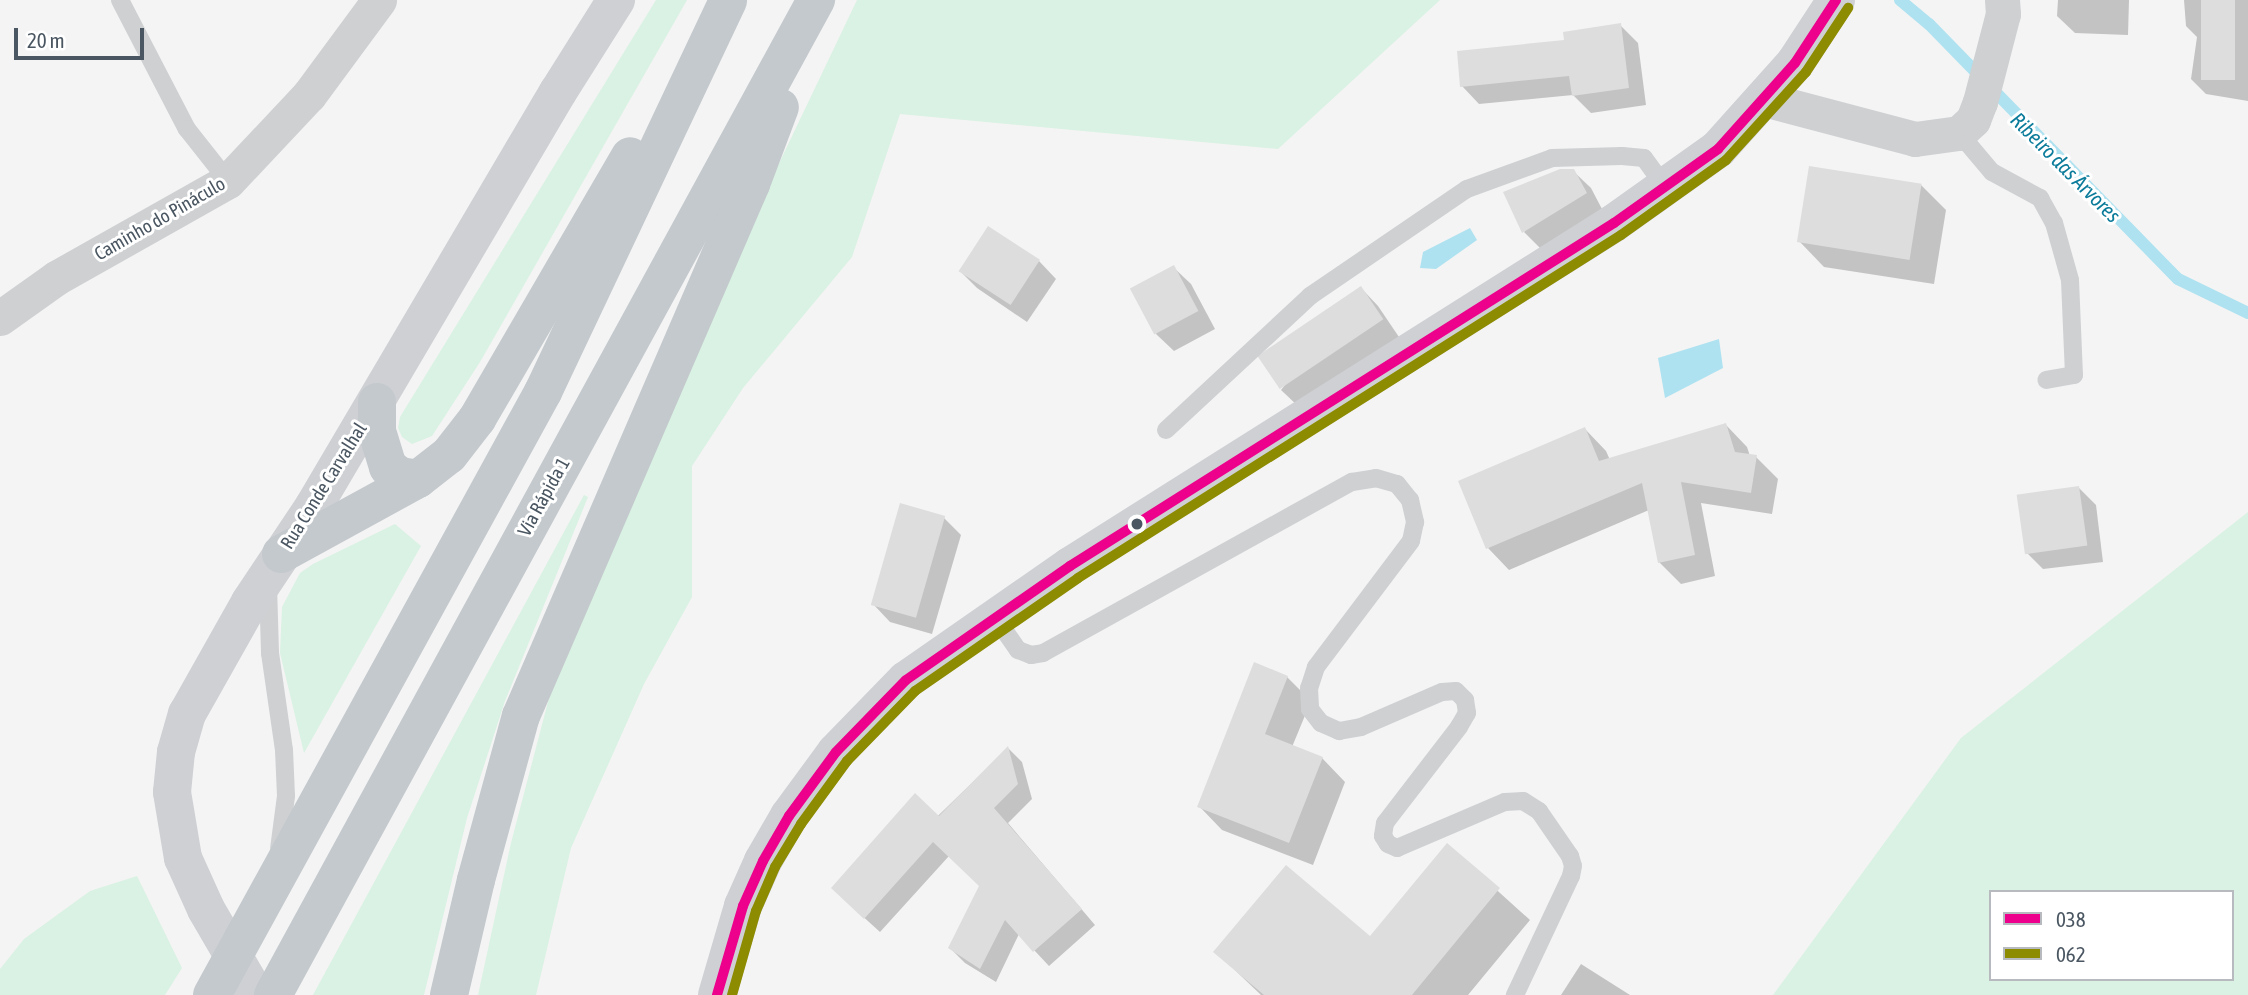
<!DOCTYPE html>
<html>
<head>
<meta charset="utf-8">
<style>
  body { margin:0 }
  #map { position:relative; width:2248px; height:995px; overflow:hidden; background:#f4f4f4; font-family:"Asap Condensed",sans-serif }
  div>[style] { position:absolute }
  .green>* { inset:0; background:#d9f2e3 }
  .water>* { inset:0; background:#aee2f0 }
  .shadow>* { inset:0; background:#0003 }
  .stream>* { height:12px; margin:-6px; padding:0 6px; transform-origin:6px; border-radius:6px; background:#aee2f0 }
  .building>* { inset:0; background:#ddddde; transform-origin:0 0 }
  .service>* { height:18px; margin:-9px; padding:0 9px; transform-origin:9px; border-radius:9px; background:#ced0d2 }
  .minor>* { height:35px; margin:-17.5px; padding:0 17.5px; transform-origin:17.5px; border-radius:17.5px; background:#ced0d2 }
  .secondary>* { height:38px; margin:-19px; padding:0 19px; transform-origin:19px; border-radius:19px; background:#ced0d4 }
  .trunk>* { height:38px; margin:-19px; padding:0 19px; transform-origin:19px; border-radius:19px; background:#c4c9cd }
  .bus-1>* { height:10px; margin:-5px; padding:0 5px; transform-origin:5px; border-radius:5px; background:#ec008c }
  .bus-2>* { height:10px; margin:-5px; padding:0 5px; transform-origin:5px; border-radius:5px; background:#8d8b00 }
  .dots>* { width:19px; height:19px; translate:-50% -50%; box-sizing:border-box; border:4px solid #fff; border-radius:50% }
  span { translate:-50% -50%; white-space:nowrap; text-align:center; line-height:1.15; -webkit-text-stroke:6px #fff; paint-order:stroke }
  .street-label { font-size:19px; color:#4a5661 }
  .water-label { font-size:21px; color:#0c7c9b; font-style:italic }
  .legend { position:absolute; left:1989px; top:890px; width:245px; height:91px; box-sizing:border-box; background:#fff; border:2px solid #b7bbc0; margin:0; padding:9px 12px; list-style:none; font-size:21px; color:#4a5661 }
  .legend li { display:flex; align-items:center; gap:14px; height:35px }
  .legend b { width:35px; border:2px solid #b7bbc0 }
  .scale { position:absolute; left:14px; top:28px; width:130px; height:32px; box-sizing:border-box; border:4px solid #4a5661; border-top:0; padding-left:9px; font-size:21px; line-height:24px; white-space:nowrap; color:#4a5661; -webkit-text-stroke:5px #fff; paint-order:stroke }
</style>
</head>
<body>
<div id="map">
  <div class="green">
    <i style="clip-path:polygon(656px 0,687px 0,480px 362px,432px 436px,412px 444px,402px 437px,398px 428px,400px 417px)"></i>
    <i style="clip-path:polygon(857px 0,1440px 0,1278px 149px,900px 114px,852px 257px,743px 388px,692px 466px,692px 597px,644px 684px,571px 848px,536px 995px,478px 995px,511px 843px,549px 698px,740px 245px)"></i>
    <i style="clip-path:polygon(584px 495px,588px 497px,505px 701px,467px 818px,424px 995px,313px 995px)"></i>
    <i style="clip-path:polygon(evenodd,2248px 512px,2248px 995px,1773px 995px,1961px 738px,2248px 512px,1991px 892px,2232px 892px,2232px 979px,1991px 979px,1991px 892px)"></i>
    <i style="clip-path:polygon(395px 524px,421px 546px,304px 753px,280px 653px,282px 607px,300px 573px,313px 564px)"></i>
    <i style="clip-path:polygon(137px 876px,182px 968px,165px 995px,0 995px,0 969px,24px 939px,90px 891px)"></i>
  </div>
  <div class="water">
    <i style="clip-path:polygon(1470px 228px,1477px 240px,1436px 269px,1420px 268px,1423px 252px)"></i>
    <i style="clip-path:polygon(1719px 339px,1723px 368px,1665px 398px,1658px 358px)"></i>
  </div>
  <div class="shadow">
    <i style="clip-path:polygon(2058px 0,2129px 0,2128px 35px,2075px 33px,2057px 16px)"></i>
    <i style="clip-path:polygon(2184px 0,2248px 0,2248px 101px,2206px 94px,2191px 79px,2197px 37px,2186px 26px)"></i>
    <i style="clip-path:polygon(1620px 25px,1638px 43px,1646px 105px,1591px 113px,1573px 95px,1479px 104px,1462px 86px,1566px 42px)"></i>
    <i style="clip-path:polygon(1573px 171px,1591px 188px,1603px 211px,1541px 249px,1524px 232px)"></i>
    <i style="clip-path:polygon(1921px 185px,1946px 210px,1934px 284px,1824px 267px,1799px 241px)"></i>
    <i style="clip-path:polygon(1039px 261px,1056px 279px,1027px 322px,977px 288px,960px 271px)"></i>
    <i style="clip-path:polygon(1173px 267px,1191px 284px,1215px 329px,1174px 351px,1156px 334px)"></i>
    <i style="clip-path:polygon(1361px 288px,1378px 306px,1399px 337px,1299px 407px,1281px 390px)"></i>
    <i style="clip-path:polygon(1726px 425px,1747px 447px,1750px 456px,1756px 457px,1778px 479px,1772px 514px,1701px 503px,1715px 576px,1681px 584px,1659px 562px,1649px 510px,1509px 570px,1488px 548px,1585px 429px,1606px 451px,1610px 460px)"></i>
    <i style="clip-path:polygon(2079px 488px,2096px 505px,2103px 562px,2043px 569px,2026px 552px)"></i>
    <i style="clip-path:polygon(944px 518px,961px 535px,932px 634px,890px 622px,873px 604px)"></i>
    <i style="clip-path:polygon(1287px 677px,1311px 701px,1292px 747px,1322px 758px,1345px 782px,1313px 865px,1222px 830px,1199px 806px)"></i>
    <i style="clip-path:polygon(1008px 748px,1022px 762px,1032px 799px,1008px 823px,1095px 925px,1049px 966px,1019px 934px,996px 982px,965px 963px,950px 948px,981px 886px,949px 856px,880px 932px,848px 903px)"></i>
    <i style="clip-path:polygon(1448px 846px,1530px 920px,1468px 995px,1261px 995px,1216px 952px,1371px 938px)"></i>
    <i style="clip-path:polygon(1581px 964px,1630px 995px,1561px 995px)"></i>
  </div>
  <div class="stream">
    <i style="left:1900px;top:0;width:38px;rotate:40deg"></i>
    <i style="left:1929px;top:24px;width:356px;rotate:45.7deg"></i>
    <i style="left:2178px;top:279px;width:78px;rotate:25.9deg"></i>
  </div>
  <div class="building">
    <i style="left:2201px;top:0;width:34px;height:80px"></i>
    <i style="clip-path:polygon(1621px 23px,1629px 88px,1572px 96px,1569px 76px,1460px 87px,1457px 51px,1564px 40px,1563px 32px)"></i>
    <i style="left:1809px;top:166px;width:114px;height:77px;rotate:9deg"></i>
    <i style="clip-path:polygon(1560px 169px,1574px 169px,1587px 193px,1522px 233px,1503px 192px)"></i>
    <i style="left:988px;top:226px;width:62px;height:54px;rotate:33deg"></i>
    <i style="left:1174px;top:265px;width:52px;height:50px;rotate:62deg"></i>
    <i style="left:1361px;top:286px;width:40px;height:125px;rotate:56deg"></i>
    <i style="clip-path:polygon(1726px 423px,1735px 452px,1757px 455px,1751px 493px,1681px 482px,1695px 555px,1658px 563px,1642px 483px,1486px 549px,1458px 481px,1585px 427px,1599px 461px)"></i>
    <i style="left:2079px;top:486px;width:60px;height:63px;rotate:82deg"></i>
    <i style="left:900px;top:503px;width:47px;height:106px;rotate:16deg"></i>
    <i style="clip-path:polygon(1254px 662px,1288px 676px,1265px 734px,1323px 757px,1289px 843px,1197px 807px)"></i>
    <i style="clip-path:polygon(1008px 746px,1018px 784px,994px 808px,1082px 909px,1033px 952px,1005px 920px,980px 969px,948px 948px,979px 886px,933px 842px,864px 919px,831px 888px,915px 793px,939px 816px)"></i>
    <i style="clip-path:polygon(1447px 843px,1500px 888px,1412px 995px,1264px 995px,1213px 952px,1286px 865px,1370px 936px)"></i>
  </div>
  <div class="service">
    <i style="left:120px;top:0;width:145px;rotate:62.6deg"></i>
    <i style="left:187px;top:129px;width:66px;rotate:51.7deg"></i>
    <i style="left:1959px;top:133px;width:51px;rotate:49.8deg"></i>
    <i style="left:1992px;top:172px;width:55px;rotate:28.4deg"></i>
    <i style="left:2040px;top:198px;width:29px;rotate:61deg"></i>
    <i style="left:2054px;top:223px;width:59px;rotate:74.3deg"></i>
    <i style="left:2070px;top:280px;width:95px;rotate:87.6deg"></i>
    <i style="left:2074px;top:375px;width:28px;rotate:170deg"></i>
    <i style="left:1166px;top:430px;width:197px;rotate:-42.9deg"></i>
    <i style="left:1310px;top:296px;width:190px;rotate:-34.3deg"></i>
    <i style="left:1467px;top:189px;width:90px;rotate:-20deg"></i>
    <i style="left:1552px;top:158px;width:70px;rotate:-1.6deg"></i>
    <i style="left:1622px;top:156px;width:22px;rotate:5deg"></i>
    <i style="left:1644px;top:158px;width:36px;rotate:54deg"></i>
    <i style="left:268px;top:585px;width:68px;rotate:88.3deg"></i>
    <i style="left:270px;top:653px;width:98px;rotate:81.8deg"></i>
    <i style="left:284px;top:750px;width:46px;rotate:87.5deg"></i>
    <i style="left:286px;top:796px;width:53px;rotate:97.5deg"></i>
    <i style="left:995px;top:617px;width:40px;rotate:55.1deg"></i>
    <i style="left:1018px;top:650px;width:14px;rotate:21deg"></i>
    <i style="left:1031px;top:655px;width:12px;rotate:-9deg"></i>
    <i style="left:1043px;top:653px;width:353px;rotate:-29deg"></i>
    <i style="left:1352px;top:482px;width:24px;rotate:-9deg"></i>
    <i style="left:1376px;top:478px;width:22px;rotate:16deg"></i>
    <i style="left:1397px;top:484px;width:21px;rotate:51deg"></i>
    <i style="left:1410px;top:500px;width:23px;rotate:77deg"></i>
    <i style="left:1415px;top:522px;width:19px;rotate:102deg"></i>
    <i style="left:1411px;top:541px;width:158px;rotate:127deg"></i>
    <i style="left:1316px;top:667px;width:22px;rotate:108deg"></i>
    <i style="left:1309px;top:688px;width:21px;rotate:87deg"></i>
    <i style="left:1310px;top:709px;width:18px;rotate:52deg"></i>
    <i style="left:1321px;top:723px;width:20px;rotate:24deg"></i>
    <i style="left:1339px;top:731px;width:22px;rotate:-10deg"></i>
    <i style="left:1361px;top:727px;width:88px;rotate:-23.4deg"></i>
    <i style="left:1442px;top:692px;width:14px;rotate:-4deg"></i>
    <i style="left:1456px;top:691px;width:13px;rotate:45deg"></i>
    <i style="left:1465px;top:700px;width:13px;rotate:81deg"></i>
    <i style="left:1467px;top:713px;width:16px;rotate:120deg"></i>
    <i style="left:1459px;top:727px;width:121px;rotate:127.6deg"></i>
    <i style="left:1385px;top:823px;width:13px;rotate:99deg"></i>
    <i style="left:1383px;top:836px;width:9px;rotate:58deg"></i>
    <i style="left:1388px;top:844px;width:10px;rotate:24deg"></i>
    <i style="left:1397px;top:848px;width:117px;rotate:-23.1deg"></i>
    <i style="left:1505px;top:802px;width:18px;rotate:-3deg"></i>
    <i style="left:1523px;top:801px;width:19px;rotate:32deg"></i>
    <i style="left:1539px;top:811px;width:55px;rotate:55.4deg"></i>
    <i style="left:1570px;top:856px;width:10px;rotate:73deg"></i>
    <i style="left:1573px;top:866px;width:10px;rotate:101deg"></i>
    <i style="left:1571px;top:876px;width:132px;rotate:115.2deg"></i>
  </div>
  <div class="minor">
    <i style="left:1764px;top:99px;width:156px;rotate:14.8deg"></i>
    <i style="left:1915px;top:139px;width:44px;rotate:-7.8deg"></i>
    <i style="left:1959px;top:133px;width:19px;rotate:-43deg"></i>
    <i style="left:1973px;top:120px;width:19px;rotate:-69deg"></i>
    <i style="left:1980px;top:102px;width:91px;rotate:-75.4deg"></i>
    <i style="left:2003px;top:14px;width:14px;rotate:-94deg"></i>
    <i style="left:0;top:318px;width:69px;rotate:-35.5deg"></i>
    <i style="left:56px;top:278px;width:197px;rotate:-29.4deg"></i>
    <i style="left:228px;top:181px;width:118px;rotate:-46.7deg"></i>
    <i style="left:309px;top:95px;width:118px;rotate:-53.6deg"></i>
  </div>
  <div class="secondary">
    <i style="left:256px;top:995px;width:99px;rotate:-120.2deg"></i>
    <i style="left:206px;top:909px;width:56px;rotate:-114.3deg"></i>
    <i style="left:183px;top:858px;width:67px;rotate:-99.5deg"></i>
    <i style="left:172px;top:792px;width:40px;rotate:-84.3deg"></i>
    <i style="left:176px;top:752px;width:40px;rotate:-74deg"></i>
    <i style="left:187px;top:714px;width:129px;rotate:-60.6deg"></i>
    <i style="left:250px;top:602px;width:115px;rotate:-56.3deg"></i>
    <i style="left:314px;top:506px;width:481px;rotate:-59.5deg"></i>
    <i style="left:558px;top:92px;width:109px;rotate:-57.8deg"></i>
    <i style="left:717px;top:995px;width:93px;rotate:-73.7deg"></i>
    <i style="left:743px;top:906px;width:49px;rotate:-66deg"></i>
    <i style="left:763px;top:861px;width:52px;rotate:-60deg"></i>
    <i style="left:789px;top:816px;width:79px;rotate:-53.7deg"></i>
    <i style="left:836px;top:752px;width:100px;rotate:-45.8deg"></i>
    <i style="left:906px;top:680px;width:200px;rotate:-34.8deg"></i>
    <i style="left:1070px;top:566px;width:643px;rotate:-32.23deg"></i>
    <i style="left:1614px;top:223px;width:128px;rotate:-35.4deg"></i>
    <i style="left:1718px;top:149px;width:115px;rotate:-48.2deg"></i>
    <i style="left:1795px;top:63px;width:75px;rotate:-56.9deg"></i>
  </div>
  <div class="trunk">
    <i style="left:377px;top:402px;width:29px;rotate:90deg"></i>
    <i style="left:377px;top:431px;width:38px;rotate:73deg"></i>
    <i style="left:388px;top:467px;width:15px;rotate:37deg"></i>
    <i style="left:400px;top:476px;width:18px;rotate:9deg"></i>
    <i style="left:281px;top:554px;width:156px;rotate:-28.7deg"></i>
    <i style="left:418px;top:479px;width:39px;rotate:-38deg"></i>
    <i style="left:449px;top:455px;width:46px;rotate:-52.1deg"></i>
    <i style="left:477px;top:419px;width:304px;rotate:-59.8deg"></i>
    <i style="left:212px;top:995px;width:688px;rotate:-61.24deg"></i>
    <i style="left:543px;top:392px;width:433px;rotate:-64.7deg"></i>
    <i style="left:273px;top:995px;width:1134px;rotate:-61.38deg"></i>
    <i style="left:449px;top:995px;width:118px;rotate:-76.8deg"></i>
    <i style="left:476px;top:880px;width:170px;rotate:-74.7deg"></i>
    <i style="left:521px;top:716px;width:580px;rotate:-66.62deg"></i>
    <i style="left:751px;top:184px;width:82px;rotate:-69.4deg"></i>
  </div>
  <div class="bus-1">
    <i style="left:717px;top:995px;width:93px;rotate:-73.7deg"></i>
    <i style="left:743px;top:906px;width:49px;rotate:-66deg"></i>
    <i style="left:763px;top:861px;width:52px;rotate:-60deg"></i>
    <i style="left:789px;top:816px;width:79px;rotate:-53.7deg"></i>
    <i style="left:836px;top:752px;width:100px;rotate:-45.8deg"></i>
    <i style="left:906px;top:680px;width:200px;rotate:-34.8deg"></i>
    <i style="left:1070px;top:566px;width:643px;rotate:-32.23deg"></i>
    <i style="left:1614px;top:223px;width:128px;rotate:-35.4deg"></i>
    <i style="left:1718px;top:149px;width:115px;rotate:-48.2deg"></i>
    <i style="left:1795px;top:63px;width:75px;rotate:-56.9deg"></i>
  </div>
  <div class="bus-2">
    <i style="left:732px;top:995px;width:87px;rotate:-74.1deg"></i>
    <i style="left:756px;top:911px;width:48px;rotate:-66.6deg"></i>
    <i style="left:775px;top:867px;width:50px;rotate:-58.8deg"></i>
    <i style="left:801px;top:824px;width:78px;rotate:-53.9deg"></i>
    <i style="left:847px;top:761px;width:98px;rotate:-45.8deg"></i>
    <i style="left:915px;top:691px;width:198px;rotate:-34.7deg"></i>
    <i style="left:1078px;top:578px;width:642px;rotate:-32.28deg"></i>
    <i style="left:1621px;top:235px;width:129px;rotate:-35.5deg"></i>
    <i style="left:1726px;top:160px;width:119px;rotate:-47.7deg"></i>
    <i style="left:1806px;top:72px;width:77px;rotate:-56.7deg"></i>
  </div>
  <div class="dots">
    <i style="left:1137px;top:524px;background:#4a5661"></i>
  </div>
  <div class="street-label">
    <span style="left:160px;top:219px;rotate:-30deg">Caminho do Pináculo</span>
    <span style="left:324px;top:486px;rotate:-58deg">Rua Conde Carvalhal</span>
    <span style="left:544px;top:497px;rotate:-61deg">Via Rápida 1</span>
  </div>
  <div class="water-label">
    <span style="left:2066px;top:167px;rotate:45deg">Ribeiro das Árvores</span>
  </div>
  <ul class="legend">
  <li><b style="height:9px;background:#ec008c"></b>038</li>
  <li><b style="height:9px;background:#8d8b00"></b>062</li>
  </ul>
  <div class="scale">20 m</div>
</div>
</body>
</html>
